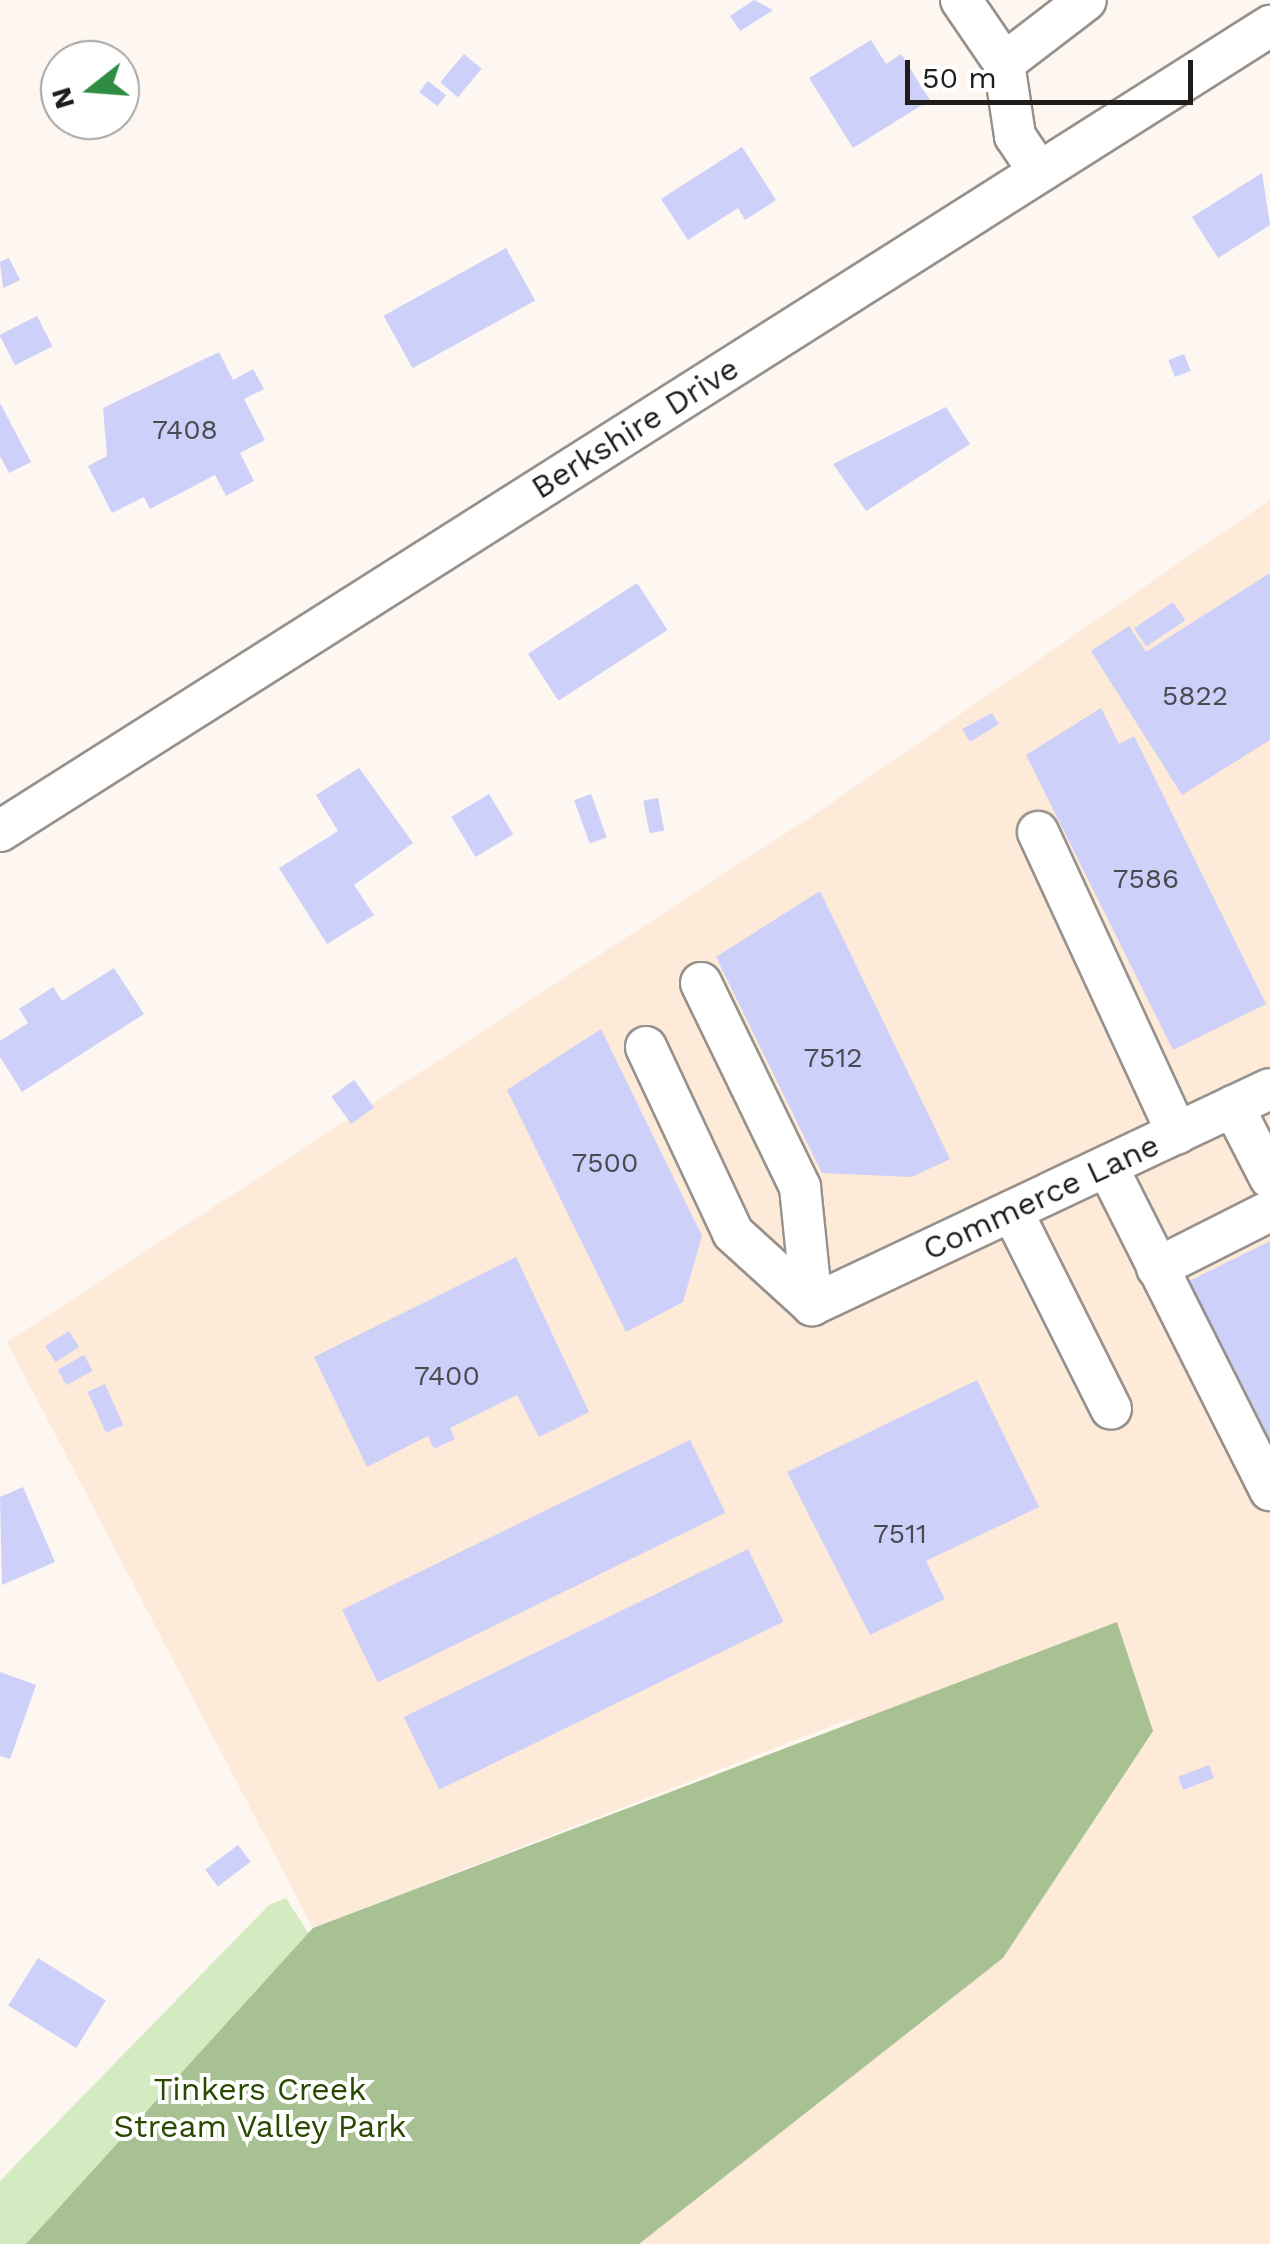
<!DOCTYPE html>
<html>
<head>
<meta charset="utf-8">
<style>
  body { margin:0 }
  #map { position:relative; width:1270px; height:2244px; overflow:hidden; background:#fdf6f1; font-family:"Work Sans",sans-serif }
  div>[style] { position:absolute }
  .industrial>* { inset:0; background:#fdead9 }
  .green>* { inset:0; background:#d4ebc1 }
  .forest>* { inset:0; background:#a7c192 }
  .building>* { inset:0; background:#cdd0f9; transform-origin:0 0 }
  .roads { filter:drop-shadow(2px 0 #97918c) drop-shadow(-2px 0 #97918c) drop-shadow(0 2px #97918c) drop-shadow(0 -2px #97918c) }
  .minor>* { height:40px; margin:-20px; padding:0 20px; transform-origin:20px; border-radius:20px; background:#fff }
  span { translate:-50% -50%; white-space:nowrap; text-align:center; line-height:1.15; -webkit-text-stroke:8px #fff; paint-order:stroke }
  .number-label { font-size:28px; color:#4a4a52 }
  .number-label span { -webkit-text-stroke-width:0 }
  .street-label { font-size:32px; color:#1f1d1b }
  .park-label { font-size:32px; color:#294800 }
  .north { position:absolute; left:40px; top:40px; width:100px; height:100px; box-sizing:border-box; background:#fff; border:2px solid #a5a5a4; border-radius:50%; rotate:253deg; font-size:28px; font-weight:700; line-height:40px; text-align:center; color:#1f1d1b }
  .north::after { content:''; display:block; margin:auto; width:35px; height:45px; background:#2e8d41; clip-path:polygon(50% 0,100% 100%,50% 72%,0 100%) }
  .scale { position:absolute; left:905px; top:60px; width:288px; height:45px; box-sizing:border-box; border:5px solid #1f1d1b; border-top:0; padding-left:12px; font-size:30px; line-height:35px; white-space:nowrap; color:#1f1d1b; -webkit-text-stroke:8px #fff; paint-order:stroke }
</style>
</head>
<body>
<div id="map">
  <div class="industrial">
    <i style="clip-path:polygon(1270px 500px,1270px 2244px,639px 2244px,1003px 1958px,852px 1718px,313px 1928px,7px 1342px,823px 809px)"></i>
  </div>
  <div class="green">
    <i style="clip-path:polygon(286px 1898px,507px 2244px,0 2244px,0 2181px,269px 1905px)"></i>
  </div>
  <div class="forest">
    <i style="clip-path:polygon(1117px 1622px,1153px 1731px,1003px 1958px,639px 2244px,26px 2244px,313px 1928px)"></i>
  </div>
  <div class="building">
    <i style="clip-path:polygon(754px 0,773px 10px,740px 31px,730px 16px)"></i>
    <i style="clip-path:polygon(871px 40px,886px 64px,901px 54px,930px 100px,853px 148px,809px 78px)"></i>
    <i style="clip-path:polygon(95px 41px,106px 60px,80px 60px,76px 52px)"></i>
    <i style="left:464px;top:54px;width:23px;height:37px;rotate:40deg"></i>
    <i style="left:428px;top:81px;width:23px;height:14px;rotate:38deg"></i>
    <i style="clip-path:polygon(742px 147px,776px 200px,745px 220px,738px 208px,688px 240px,661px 199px)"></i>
    <i style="clip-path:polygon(1262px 173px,1270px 225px,1218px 258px,1192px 217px)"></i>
    <i style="left:506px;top:248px;width:60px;height:140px;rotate:61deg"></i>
    <i style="clip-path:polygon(9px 258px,20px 280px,3px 288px,0 262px)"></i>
    <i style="left:37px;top:316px;width:34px;height:42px;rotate:63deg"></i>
    <i style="clip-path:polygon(219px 352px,233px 380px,253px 369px,264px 389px,244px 399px,265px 440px,240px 453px,254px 481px,226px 496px,215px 475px,150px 509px,144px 497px,112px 513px,88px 466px,107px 456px,103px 408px)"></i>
    <i style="left:1184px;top:354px;width:18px;height:17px;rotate:68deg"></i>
    <i style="clip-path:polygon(0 403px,31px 462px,9px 473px,0 456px)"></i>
    <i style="clip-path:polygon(946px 407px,970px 444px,866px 511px,833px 464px)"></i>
    <i style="clip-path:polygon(1270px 573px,1270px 740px,1182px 795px,1091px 651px,1129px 626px,1146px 652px)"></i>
    <i style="left:637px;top:583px;width:56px;height:130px;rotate:57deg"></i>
    <i style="left:1173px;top:602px;width:22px;height:47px;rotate:56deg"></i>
    <i style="clip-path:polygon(1101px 708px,1119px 744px,1134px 736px,1266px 1004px,1173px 1050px,1026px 755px)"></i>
    <i style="clip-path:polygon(992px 713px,999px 724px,970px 742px,962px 729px)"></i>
    <i style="clip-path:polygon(359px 768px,413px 843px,354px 885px,374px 915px,327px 944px,279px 868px,338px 831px,316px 795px)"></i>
    <i style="left:489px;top:794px;width:47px;height:44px;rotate:59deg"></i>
    <i style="left:591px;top:794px;width:46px;height:18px;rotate:70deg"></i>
    <i style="left:658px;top:798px;width:33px;height:15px;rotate:79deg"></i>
    <i style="clip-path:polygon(820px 891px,950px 1159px,912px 1177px,822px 1173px,716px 957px)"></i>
    <i style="clip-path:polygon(114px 968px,144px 1014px,22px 1092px,0 1057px,0 1041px,28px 1023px,19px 1009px,53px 987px,62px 1001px)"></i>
    <i style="clip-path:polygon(601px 1029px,702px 1236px,683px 1302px,626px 1332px,507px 1090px)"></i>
    <i style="left:354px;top:1080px;width:34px;height:28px;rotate:54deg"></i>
    <i style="clip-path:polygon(1270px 1241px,1270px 1454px,1185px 1283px)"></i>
    <i style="clip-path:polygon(516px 1257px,589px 1412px,539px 1437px,517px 1395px,450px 1428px,455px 1439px,434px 1449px,428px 1436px,367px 1467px,314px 1357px)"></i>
    <i style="left:69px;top:1331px;width:19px;height:28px;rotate:58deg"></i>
    <i style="left:84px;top:1355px;width:18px;height:30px;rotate:61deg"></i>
    <i style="clip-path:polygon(977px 1380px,1039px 1507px,926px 1561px,945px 1599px,870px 1635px,787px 1472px)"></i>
    <i style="left:105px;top:1384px;width:45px;height:19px;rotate:66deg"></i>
    <i style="left:690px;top:1440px;width:81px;height:387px;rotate:64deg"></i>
    <i style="clip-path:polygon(23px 1487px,55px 1562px,2px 1585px,0 1497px)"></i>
    <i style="left:748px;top:1549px;width:81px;height:383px;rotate:64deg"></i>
    <i style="clip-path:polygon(0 1672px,36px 1685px,10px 1759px,0 1756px)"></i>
    <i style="left:1209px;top:1765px;width:14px;height:33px;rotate:69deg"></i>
    <i style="left:238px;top:1845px;width:21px;height:41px;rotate:53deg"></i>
    <i style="left:38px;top:1958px;width:80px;height:56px;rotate:32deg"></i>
  </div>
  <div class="roads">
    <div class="minor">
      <i style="left:961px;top:0;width:76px;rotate:55.7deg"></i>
      <i style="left:1004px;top:63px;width:74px;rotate:81.4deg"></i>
      <i style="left:1015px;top:136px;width:43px;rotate:56.3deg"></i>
      <i style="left:1004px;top:63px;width:103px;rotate:-37.5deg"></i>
      <i style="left:0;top:831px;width:1504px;rotate:-32.37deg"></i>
      <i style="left:1038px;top:832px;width:332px;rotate:65.2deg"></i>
      <i style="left:701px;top:983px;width:227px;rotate:64.1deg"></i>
      <i style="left:800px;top:1187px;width:119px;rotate:84.2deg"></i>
      <i style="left:646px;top:1047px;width:205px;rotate:64.9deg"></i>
      <i style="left:733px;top:1233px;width:107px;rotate:42.3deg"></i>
      <i style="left:1233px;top:1106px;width:81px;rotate:62.8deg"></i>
      <i style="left:1107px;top:1166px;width:363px;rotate:63.3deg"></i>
      <i style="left:1012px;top:1211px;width:221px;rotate:63.4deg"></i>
      <i style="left:1157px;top:1268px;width:127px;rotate:-26.8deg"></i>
      <i style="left:812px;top:1305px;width:506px;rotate:-25.25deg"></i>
    </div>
  </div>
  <div class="number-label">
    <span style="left:185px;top:430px">7408</span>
    <span style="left:1195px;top:696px">5822</span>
    <span style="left:1146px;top:879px">7586</span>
    <span style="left:833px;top:1058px">7512</span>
    <span style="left:605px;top:1163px">7500</span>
    <span style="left:447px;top:1376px">7400</span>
    <span style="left:900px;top:1534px">7511</span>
  </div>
  <div class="street-label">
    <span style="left:635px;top:428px;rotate:-32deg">Berkshire Drive</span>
    <span style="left:1041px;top:1197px;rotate:-25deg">Commerce Lane</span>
  </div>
  <div class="park-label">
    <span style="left:260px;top:2108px">Tinkers Creek<br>Stream Valley Park</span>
  </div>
  <div class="north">N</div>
  <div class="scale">50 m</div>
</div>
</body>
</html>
